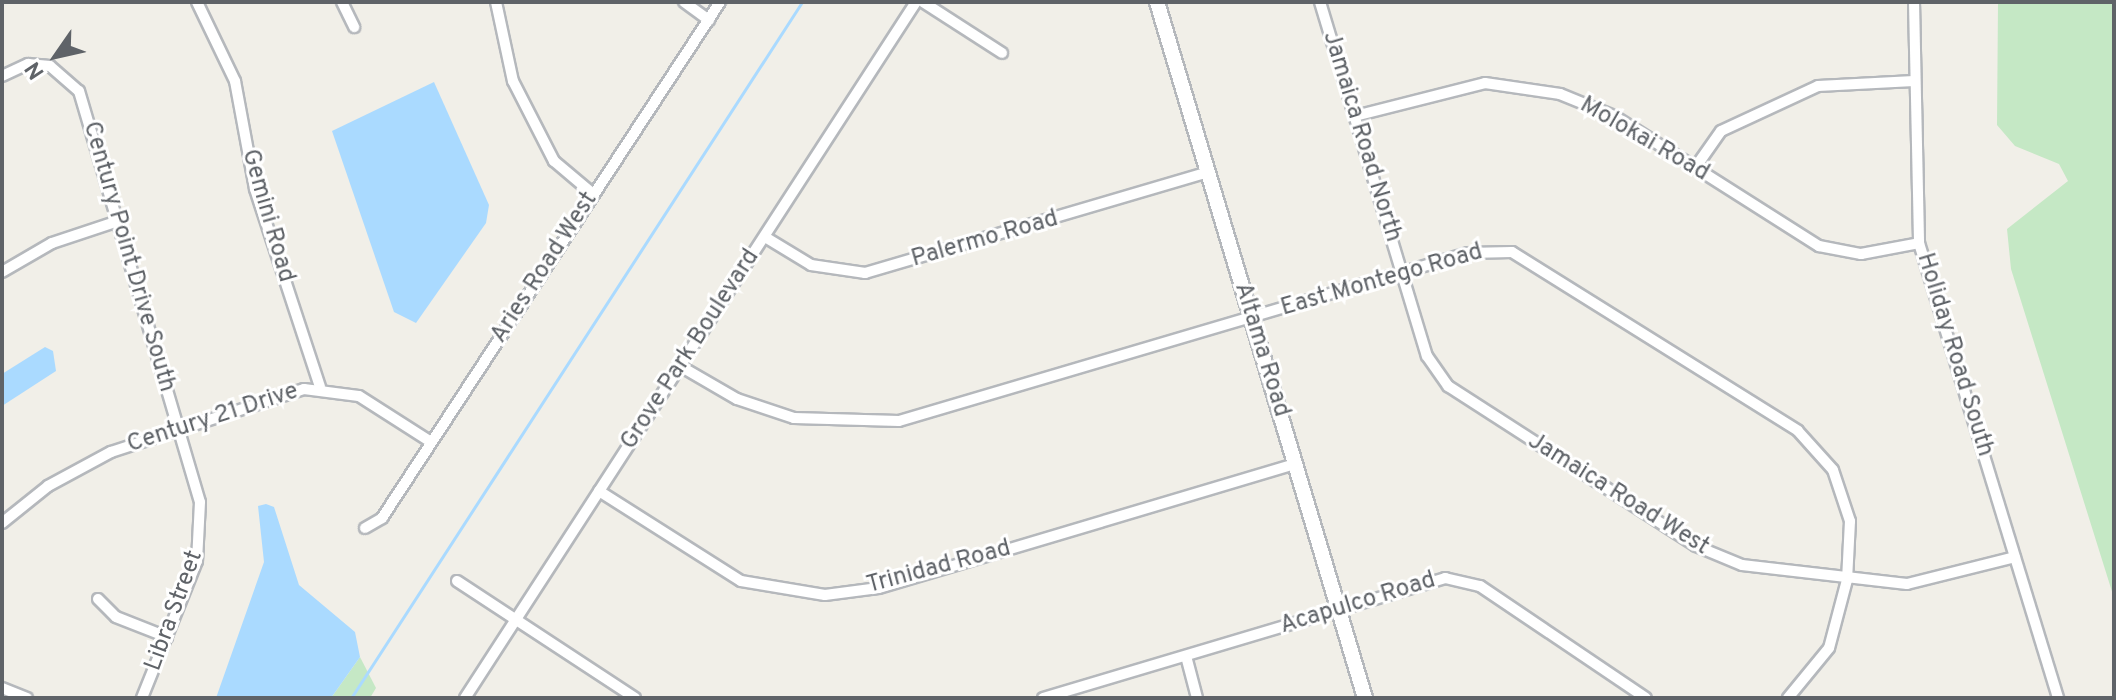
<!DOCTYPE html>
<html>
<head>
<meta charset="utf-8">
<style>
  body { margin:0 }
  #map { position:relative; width:2116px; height:700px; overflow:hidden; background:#f1efe8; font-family:Overpass,sans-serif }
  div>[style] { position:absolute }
  .green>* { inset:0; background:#c5e8c5 }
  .water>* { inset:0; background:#aadaff }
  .stream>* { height:3px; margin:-1.5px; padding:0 1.5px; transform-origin:1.5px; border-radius:1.5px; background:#aadaff }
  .roads { filter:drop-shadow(2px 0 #b5b8bc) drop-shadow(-2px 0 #b5b8bc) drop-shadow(0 2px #b5b8bc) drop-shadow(0 -2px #b5b8bc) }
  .street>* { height:10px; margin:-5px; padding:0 5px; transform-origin:5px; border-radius:5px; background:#fff }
  .secondary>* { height:14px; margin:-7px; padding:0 7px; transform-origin:7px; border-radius:7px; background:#fff }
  span { translate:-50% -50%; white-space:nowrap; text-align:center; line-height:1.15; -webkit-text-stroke:6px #fff; paint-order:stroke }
  .street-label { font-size:24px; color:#5f6368 }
  .frame { position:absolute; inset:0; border:4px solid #5f6368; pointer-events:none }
  .north { position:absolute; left:16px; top:16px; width:80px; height:80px; -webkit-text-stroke:6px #fff; paint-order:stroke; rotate:236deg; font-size:22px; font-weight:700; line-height:32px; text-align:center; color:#5f6368 }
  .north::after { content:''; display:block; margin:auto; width:28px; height:36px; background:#5f6368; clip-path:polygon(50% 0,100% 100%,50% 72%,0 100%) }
</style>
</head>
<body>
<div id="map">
  <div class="green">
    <i style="clip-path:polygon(1998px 2px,2114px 2px,2114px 598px,2011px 269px,2007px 229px,2068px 181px,2059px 164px,2015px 146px,1997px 125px)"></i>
    <i style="clip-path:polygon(360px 657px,376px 688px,370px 698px,331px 698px)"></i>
  </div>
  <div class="water">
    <i style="clip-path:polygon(434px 82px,489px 205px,486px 223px,416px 323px,394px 312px,332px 131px)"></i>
    <i style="clip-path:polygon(45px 347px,53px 351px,56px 371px,2px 406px,2px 374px)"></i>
    <i style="clip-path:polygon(266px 504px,274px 507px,299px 585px,355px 632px,360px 657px,331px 698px,216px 698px,264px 562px,258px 506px)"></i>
  </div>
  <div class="stream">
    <i style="left:351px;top:698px;width:829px;rotate:-57.06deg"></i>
  </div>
  <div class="roads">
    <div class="street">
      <i style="left:197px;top:2px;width:88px;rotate:64.3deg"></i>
      <i style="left:235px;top:81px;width:110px;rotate:79.5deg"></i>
      <i style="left:255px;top:189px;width:208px;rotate:71.8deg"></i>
      <i style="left:342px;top:2px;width:28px;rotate:64deg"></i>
      <i style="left:496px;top:2px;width:81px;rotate:77.9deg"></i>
      <i style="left:513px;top:81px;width:90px;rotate:62.9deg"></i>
      <i style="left:554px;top:161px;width:51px;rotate:40.2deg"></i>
      <i style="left:684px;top:2px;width:31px;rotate:36deg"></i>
      <i style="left:923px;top:2px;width:94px;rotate:32.8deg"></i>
      <i style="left:1320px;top:2px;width:370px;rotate:73.2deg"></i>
      <i style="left:1427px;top:356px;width:37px;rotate:55deg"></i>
      <i style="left:1448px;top:386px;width:295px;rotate:32.8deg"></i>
      <i style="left:1696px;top:546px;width:50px;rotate:22.4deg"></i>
      <i style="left:1742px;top:565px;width:166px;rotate:6.6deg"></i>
      <i style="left:1907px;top:584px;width:111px;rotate:-14deg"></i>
      <i style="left:1914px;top:2px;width:241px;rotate:88.8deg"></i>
      <i style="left:1919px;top:243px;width:476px;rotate:73deg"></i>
      <i style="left:2px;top:76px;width:29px;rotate:-25deg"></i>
      <i style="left:28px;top:64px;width:22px;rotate:5deg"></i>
      <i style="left:50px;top:66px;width:38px;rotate:41deg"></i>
      <i style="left:79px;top:91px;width:428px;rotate:73.6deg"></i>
      <i style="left:200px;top:502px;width:59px;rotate:92.9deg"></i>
      <i style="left:197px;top:561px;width:148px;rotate:111.9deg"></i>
      <i style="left:1355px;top:116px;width:134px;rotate:-14.2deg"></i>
      <i style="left:1485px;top:83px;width:76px;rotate:8.3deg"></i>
      <i style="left:1560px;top:94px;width:58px;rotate:22.2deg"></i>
      <i style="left:1614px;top:116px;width:243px;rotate:32.4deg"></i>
      <i style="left:1819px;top:246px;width:43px;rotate:10.8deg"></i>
      <i style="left:1861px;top:254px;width:59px;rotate:-10.7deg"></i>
      <i style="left:1695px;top:168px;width:45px;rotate:-54.9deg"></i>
      <i style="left:1721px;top:131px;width:107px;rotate:-24.9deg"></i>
      <i style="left:1818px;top:86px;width:96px;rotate:-3deg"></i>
      <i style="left:765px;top:237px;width:54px;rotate:31.3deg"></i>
      <i style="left:811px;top:265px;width:55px;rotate:8.4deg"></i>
      <i style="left:865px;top:273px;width:358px;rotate:-16.4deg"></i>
      <i style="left:2px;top:272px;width:58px;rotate:-30.1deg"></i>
      <i style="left:52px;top:243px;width:73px;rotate:-18.4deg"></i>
      <i style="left:680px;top:366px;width:66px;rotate:30.1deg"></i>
      <i style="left:737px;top:399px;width:60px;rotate:18.4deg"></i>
      <i style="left:794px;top:418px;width:105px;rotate:1.6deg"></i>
      <i style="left:899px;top:421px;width:593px;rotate:-16.45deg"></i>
      <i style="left:1468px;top:253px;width:44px;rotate:-1.3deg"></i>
      <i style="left:1512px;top:252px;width:337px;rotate:32deg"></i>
      <i style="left:1798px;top:431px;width:52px;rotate:48.1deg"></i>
      <i style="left:1833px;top:470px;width:54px;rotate:71.6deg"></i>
      <i style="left:1850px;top:521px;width:59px;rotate:92.9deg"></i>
      <i style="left:1847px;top:580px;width:70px;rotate:104.8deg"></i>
      <i style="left:1829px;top:648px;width:65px;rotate:129.4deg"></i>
      <i style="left:599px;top:491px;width:168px;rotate:32.4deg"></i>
      <i style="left:741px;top:581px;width:85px;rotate:9.5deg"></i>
      <i style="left:825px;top:595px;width:54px;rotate:-7.4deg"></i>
      <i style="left:879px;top:588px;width:434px;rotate:-16.6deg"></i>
      <i style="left:2px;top:523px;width:59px;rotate:-38.8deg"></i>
      <i style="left:48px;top:486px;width:72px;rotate:-28.4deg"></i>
      <i style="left:111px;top:452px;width:203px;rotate:-18.1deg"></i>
      <i style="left:304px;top:389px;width:55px;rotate:7.3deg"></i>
      <i style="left:359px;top:396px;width:85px;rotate:32.6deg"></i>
      <i style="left:365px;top:528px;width:20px;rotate:-30deg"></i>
      <i style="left:382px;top:518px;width:617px;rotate:-56.77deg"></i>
      <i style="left:457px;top:581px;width:213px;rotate:33.3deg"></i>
      <i style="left:98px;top:599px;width:25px;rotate:45deg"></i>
      <i style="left:116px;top:617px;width:55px;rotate:21.4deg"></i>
      <i style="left:1186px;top:656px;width:43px;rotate:75.3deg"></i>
      <i style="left:2px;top:688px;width:27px;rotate:22deg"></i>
      <i style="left:465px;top:698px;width:829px;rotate:-57.06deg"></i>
      <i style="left:1043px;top:698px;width:420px;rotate:-16.6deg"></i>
      <i style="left:1445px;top:578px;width:36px;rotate:13deg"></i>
      <i style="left:1480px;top:586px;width:200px;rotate:34deg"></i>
    </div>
    <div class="secondary">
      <i style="left:1157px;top:2px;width:726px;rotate:73.36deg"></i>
    </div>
  </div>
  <div class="street-label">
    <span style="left:1361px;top:137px;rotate:73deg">Jamaica Road North</span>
    <span style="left:1644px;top:140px;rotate:30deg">Molokai Road</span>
    <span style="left:267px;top:216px;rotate:74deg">Gemini Road</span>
    <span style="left:985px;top:240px;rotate:-16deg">Palermo Road</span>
    <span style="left:128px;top:257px;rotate:74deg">Century Point Drive South</span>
    <span style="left:545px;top:268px;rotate:-57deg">Aries Road West</span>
    <span style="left:1382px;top:281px;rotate:-16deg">East Montego Road</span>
    <span style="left:691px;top:350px;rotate:-57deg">Grove Park Boulevard</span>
    <span style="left:1261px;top:350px;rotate:73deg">Altama Road</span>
    <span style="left:1954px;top:355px;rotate:73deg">Holiday Road South</span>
    <span style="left:213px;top:419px;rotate:-18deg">Century 21 Drive</span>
    <span style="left:1618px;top:495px;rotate:32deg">Jamaica Road West</span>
    <span style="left:939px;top:568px;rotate:-15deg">Trinidad Road</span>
    <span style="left:1358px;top:604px;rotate:-17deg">Acapulco Road</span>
    <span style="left:175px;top:611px;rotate:-70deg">Libra Street</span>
  </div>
  <div class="frame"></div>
  <div class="north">N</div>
</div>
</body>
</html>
